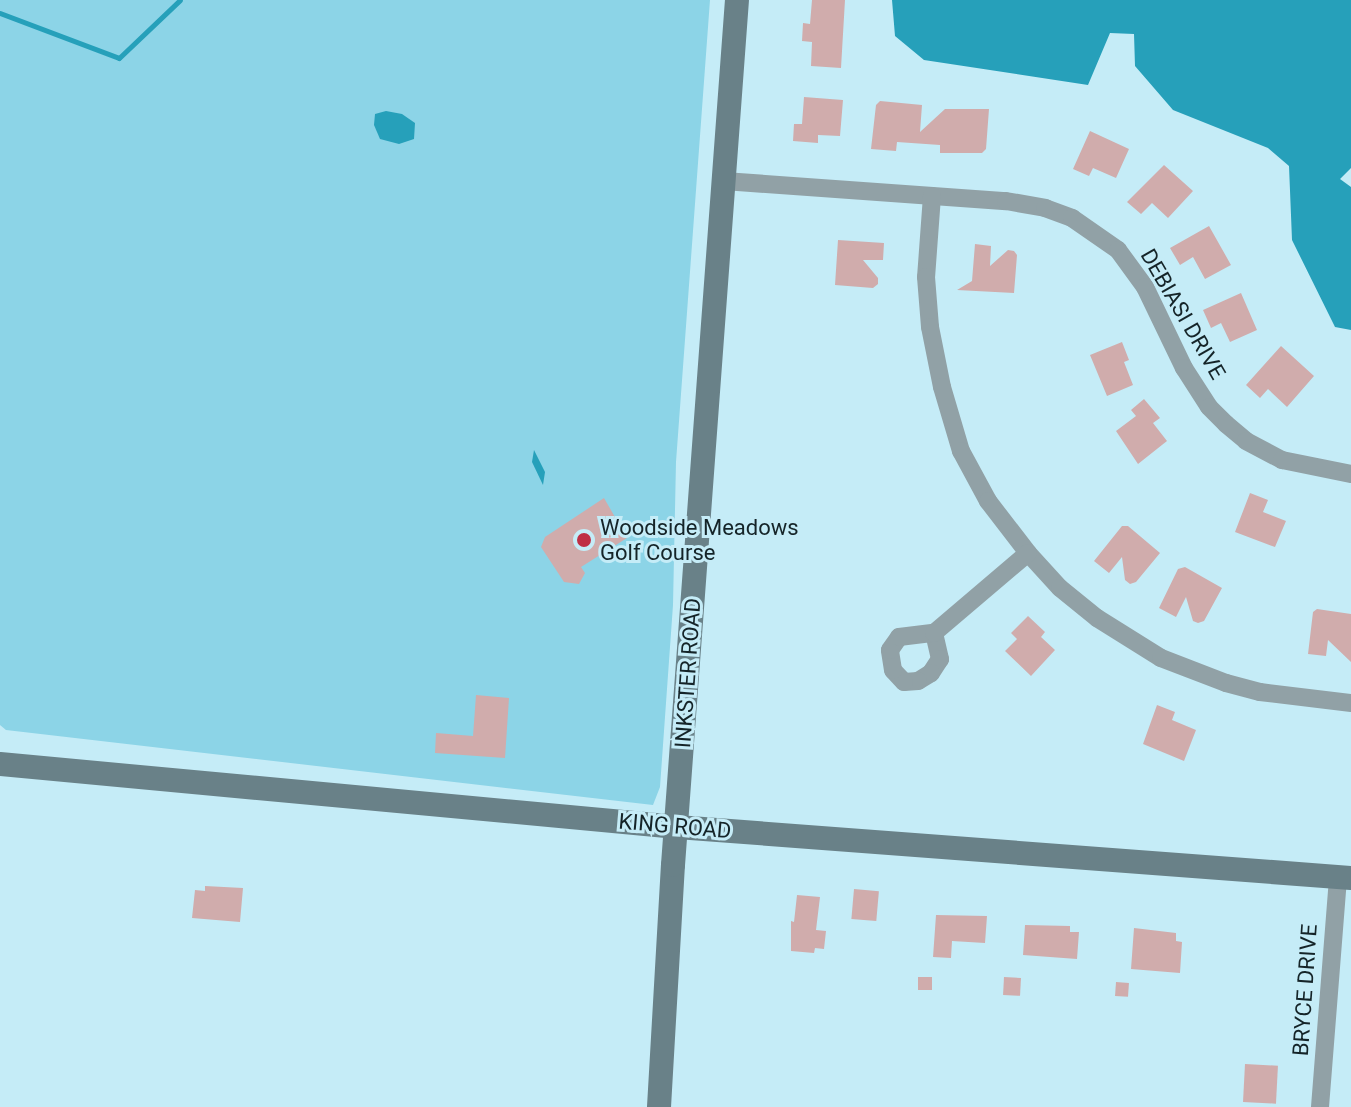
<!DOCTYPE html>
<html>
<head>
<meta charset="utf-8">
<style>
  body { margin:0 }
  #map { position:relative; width:1351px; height:1107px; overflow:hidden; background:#c5ecf7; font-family:Roboto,sans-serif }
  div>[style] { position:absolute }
  .green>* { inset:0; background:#8cd4e7 }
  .water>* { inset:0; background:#26a0ba }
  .stream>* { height:5px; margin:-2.5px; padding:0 2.5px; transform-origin:2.5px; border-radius:2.5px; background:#26a0ba }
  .building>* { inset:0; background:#d0acac; transform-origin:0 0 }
  .street>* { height:18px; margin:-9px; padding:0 9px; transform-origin:9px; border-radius:9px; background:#91a1a6 }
  .secondary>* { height:24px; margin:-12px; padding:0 12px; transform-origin:12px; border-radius:12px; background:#698188 }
  .dots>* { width:22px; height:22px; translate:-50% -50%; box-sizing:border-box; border:4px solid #c5ecf7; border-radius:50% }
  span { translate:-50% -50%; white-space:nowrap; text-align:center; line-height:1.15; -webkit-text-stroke:6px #c5ecf7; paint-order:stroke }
  .street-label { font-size:22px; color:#152428 }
  .poi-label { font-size:22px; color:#152428 }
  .left { translate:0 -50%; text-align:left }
</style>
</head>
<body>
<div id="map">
  <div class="green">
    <i style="clip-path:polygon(0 0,710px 0,676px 462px,673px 605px,660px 787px,653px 805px,6px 730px,0 725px)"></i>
  </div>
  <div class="water">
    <i style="clip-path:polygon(892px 0,1351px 0,1351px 168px,1340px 179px,1351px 187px,1351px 330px,1335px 327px,1292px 240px,1289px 166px,1268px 148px,1173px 110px,1135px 66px,1134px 34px,1110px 33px,1088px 85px,924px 60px,895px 36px)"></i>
    <i style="clip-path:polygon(386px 111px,402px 114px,415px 123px,414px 139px,399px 144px,380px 139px,374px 125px,375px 114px)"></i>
    <i style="clip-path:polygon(534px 450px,545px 472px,543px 485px,532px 462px)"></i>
  </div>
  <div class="stream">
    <i style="left:0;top:13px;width:127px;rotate:20.7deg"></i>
    <i style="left:119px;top:58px;width:84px;rotate:-43.6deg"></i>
  </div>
  <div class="building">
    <i style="clip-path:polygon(812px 0,845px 0,841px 68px,811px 66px,812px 42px,802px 41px,803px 23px,810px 24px)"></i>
    <i style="clip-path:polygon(804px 97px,843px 100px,840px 136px,818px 135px,818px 143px,793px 141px,794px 124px,802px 124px)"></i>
    <i style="clip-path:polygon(880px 101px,922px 105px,920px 132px,945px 109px,989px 109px,986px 149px,982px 153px,940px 153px,940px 145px,897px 142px,896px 151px,871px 149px,876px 105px)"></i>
    <i style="clip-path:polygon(1090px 131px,1129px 149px,1116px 178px,1093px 168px,1089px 176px,1073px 169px)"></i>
    <i style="clip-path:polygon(1164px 165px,1193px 191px,1168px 218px,1152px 203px,1141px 214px,1127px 202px)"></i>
    <i style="clip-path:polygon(1209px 226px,1231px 265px,1205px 279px,1193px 257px,1180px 265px,1170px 248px)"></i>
    <i style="clip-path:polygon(838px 240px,884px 243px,883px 260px,863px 260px,878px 278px,878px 284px,873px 288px,835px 285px)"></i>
    <i style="clip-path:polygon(975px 244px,991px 246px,990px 266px,1008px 250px,1014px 251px,1017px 255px,1014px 293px,957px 290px,972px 281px)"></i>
    <i style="clip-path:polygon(1241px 293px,1257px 330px,1230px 342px,1221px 323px,1211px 328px,1203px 310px)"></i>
    <i style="clip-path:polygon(1122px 342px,1129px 360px,1124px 362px,1133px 385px,1107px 396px,1090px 355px)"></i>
    <i style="clip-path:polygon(1281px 346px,1314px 376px,1287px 407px,1268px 389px,1260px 398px,1246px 385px)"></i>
    <i style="clip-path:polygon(1144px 399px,1160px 418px,1153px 423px,1167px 441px,1138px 464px,1116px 431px,1136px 416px,1131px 410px)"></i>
    <i style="clip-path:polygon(1250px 493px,1268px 500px,1263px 512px,1286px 521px,1275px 547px,1235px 532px)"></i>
    <i style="clip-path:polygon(604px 498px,627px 538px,581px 567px,585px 573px,579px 584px,564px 582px,541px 547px,545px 537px)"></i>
    <i style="clip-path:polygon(1122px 526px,1128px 526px,1160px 553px,1136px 582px,1130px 584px,1125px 580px,1122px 557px,1109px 573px,1094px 561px)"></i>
    <i style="clip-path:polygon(1185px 567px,1222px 588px,1204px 621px,1198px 623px,1193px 621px,1186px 597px,1176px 617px,1159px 608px,1178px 569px)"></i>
    <i style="clip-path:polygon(1317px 609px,1351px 614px,1351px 662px,1328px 640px,1326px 656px,1308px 654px,1313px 612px)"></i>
    <i style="clip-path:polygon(1028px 616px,1045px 632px,1041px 637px,1055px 650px,1031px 676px,1005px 651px,1017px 639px,1011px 633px)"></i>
    <i style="clip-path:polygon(476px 695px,509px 698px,505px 758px,435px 753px,436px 733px,473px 736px)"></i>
    <i style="clip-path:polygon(1157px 705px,1175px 712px,1172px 720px,1196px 730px,1184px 761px,1143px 744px)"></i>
    <i style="clip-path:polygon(205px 886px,243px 888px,240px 922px,192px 918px,195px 890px,205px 891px)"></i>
    <i style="left:854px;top:889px;width:25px;height:30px;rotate:5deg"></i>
    <i style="clip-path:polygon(797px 895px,820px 897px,816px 930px,826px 931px,824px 949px,815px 948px,814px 953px,791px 951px,791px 921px,794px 922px)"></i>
    <i style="clip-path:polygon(936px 915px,987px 916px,985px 943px,952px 941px,951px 958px,933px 957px)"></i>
    <i style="clip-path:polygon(1025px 925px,1070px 926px,1070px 932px,1079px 932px,1077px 959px,1023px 955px)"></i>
    <i style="clip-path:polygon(1134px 928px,1176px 933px,1176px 941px,1182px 942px,1180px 973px,1131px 969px)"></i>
    <i style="left:918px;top:977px;width:14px;height:13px"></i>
    <i style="left:1004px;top:977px;width:17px;height:18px;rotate:3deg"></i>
    <i style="left:1116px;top:982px;width:13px;height:14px;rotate:4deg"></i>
    <i style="left:1245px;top:1064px;width:33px;height:38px;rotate:3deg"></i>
  </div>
  <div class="street">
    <i style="left:724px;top:181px;width:283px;rotate:4.1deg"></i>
    <i style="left:1006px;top:201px;width:40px;rotate:10deg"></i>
    <i style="left:1045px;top:208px;width:29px;rotate:20deg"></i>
    <i style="left:1072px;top:218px;width:56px;rotate:34.8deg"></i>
    <i style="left:1118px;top:250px;width:46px;rotate:53.9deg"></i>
    <i style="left:1145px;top:287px;width:90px;rotate:64.3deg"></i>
    <i style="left:1184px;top:368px;width:46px;rotate:57.3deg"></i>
    <i style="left:1209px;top:407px;width:24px;rotate:45deg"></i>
    <i style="left:1226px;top:424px;width:26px;rotate:40deg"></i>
    <i style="left:1246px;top:441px;width:41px;rotate:27.8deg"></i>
    <i style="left:1282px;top:460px;width:70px;rotate:11.5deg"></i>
    <i style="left:932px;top:196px;width:81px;rotate:94.2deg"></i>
    <i style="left:926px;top:277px;width:50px;rotate:85.4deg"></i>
    <i style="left:930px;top:327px;width:61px;rotate:78.7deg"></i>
    <i style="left:942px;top:387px;width:67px;rotate:73.5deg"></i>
    <i style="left:961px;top:451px;width:57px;rotate:61.6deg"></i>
    <i style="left:988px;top:501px;width:66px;rotate:52.4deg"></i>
    <i style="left:1028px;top:553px;width:47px;rotate:47.6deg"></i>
    <i style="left:1060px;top:588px;width:48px;rotate:39deg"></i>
    <i style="left:1097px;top:618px;width:75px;rotate:32deg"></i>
    <i style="left:1161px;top:658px;width:70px;rotate:21deg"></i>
    <i style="left:1226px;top:683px;width:35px;rotate:15deg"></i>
    <i style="left:1260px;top:692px;width:92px;rotate:6.9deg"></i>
    <i style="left:934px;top:633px;width:27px;rotate:77deg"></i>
    <i style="left:940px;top:659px;width:17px;rotate:123deg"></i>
    <i style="left:931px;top:673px;width:15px;rotate:148deg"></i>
    <i style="left:918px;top:681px;width:14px;rotate:176deg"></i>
    <i style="left:904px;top:682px;width:16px;rotate:-133deg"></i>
    <i style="left:893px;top:670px;width:20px;rotate:-99deg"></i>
    <i style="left:890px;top:650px;width:16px;rotate:-55deg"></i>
    <i style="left:899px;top:637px;width:35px;rotate:-7deg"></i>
    <i style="left:934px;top:633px;width:123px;rotate:-40.4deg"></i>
    <i style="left:1320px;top:1107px;width:231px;rotate:-85.5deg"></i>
  </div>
  <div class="secondary">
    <i style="left:0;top:764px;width:680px;rotate:5.32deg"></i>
    <i style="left:677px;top:827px;width:676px;rotate:4.33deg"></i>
    <i style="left:659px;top:1107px;width:242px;rotate:-86.7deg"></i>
    <i style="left:673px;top:865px;width:867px;rotate:-85.77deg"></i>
  </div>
  <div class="dots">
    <i style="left:584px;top:540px;background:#bf2f45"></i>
  </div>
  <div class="street-label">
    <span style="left:1183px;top:314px;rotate:60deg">DEBIASI DRIVE</span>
    <span style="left:688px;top:673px;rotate:-86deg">INKSTER ROAD</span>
    <span style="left:675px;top:826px;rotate:5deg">KING ROAD</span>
    <span style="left:1305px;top:990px;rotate:-86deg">BRYCE DRIVE</span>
  </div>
  <div class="poi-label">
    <span class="left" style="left:600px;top:540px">Woodside Meadows<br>Golf Course</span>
  </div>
</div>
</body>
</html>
